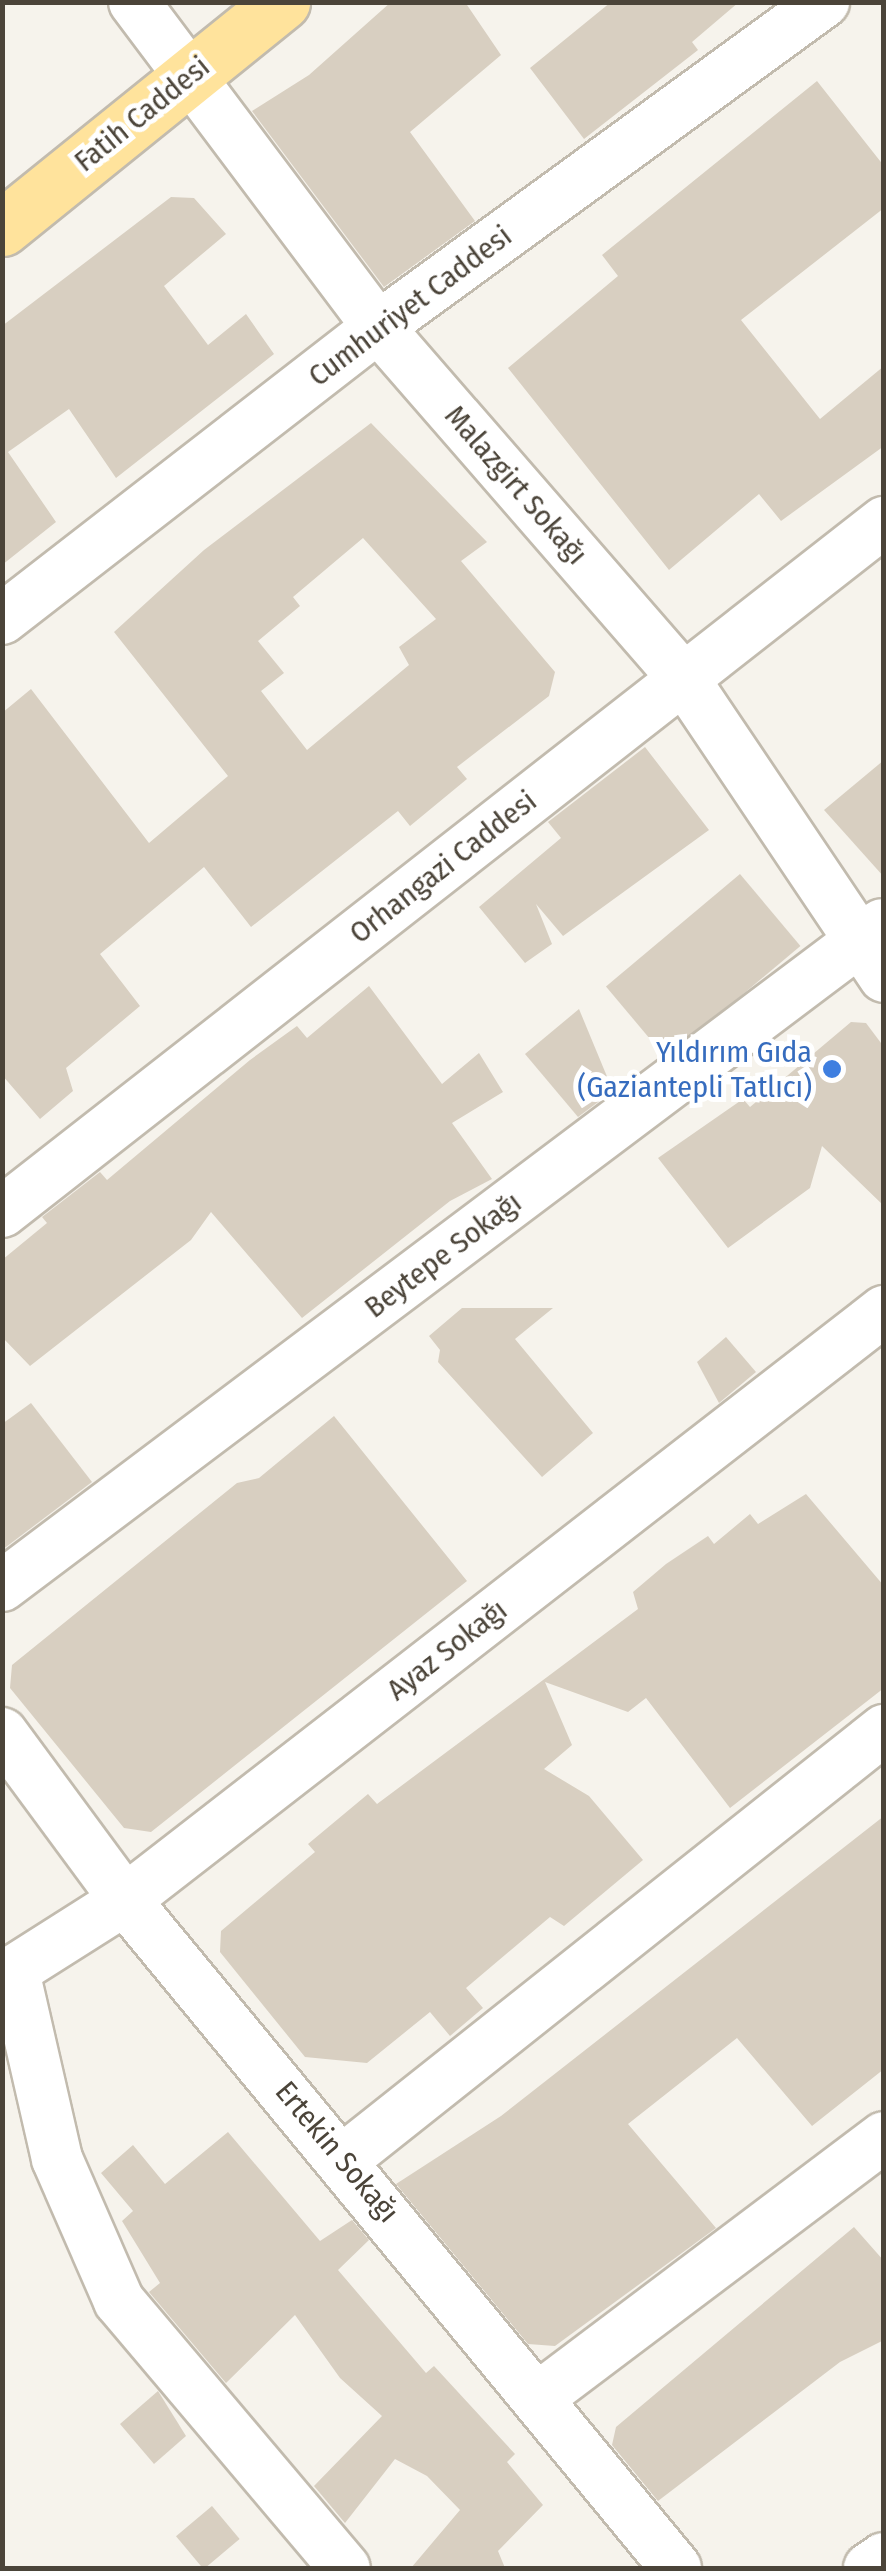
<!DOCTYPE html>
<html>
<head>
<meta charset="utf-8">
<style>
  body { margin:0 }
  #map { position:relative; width:886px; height:2571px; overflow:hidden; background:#f6f3ec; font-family:"Fira Sans Condensed",sans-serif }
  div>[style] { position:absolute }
  .building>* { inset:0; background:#d8cfc1; transform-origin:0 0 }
  .roads { filter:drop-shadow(2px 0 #c2bbae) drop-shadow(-2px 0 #c2bbae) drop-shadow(0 2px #c2bbae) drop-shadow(0 -2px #c2bbae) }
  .minor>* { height:50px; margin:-25px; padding:0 25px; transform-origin:25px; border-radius:25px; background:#fff }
  .major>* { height:55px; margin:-27.5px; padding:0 27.5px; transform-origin:27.5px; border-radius:27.5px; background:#ffe39c }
  .dots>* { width:28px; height:28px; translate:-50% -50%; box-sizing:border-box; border:5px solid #fff; border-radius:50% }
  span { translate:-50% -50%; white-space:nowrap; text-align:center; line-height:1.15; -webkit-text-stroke:10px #fff; paint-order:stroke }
  .street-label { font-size:30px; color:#4b4439 }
  .shop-label { font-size:30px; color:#366cbe }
  .right { translate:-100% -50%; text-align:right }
  .frame { position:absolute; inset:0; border:5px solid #4b4439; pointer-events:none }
</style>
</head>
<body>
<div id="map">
  <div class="building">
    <i style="clip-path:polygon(391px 2px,465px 2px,501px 55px,410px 132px,475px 221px,384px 287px,252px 111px,309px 75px)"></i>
    <i style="clip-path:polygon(611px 2px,739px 2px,692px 42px,698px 50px,584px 139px,530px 68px)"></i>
    <i style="clip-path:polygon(817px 81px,884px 166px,884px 208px,741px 320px,820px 419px,884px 366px,884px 446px,781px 521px,759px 494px,669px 570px,508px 368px,618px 276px,602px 255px)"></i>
    <i style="clip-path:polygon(171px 197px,194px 198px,226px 234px,164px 286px,208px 345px,246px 314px,274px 354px,116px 478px,69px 409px,8px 452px,56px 522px,2px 565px,2px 326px)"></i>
    <i style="clip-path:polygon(evenodd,371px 423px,487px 542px,461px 561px,555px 672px,549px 696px,457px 767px,467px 779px,410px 826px,398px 811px,251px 927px,204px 867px,100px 954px,140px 1006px,66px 1068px,73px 1091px,40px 1119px,2px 1075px,2px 713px,31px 689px,149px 843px,228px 776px,114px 632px,204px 550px,371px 423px,363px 538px,436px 619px,399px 647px,409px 665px,307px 750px,261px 691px,284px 673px,258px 641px,300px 606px,293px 597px,363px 538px)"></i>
    <i style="clip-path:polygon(645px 747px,709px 830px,563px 936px,536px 904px,552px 944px,525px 963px,479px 907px,561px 838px,548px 822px)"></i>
    <i style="clip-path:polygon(884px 760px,884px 877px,824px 810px)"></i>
    <i style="left:740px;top:874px;width:94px;height:175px;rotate:50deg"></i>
    <i style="clip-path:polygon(369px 986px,442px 1084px,479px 1053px,503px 1092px,452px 1123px,492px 1179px,450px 1201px,302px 1318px,211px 1212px,191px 1240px,30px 1366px,2px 1337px,2px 1260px,47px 1223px,42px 1217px,100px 1172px,107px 1180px,250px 1060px,297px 1026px,307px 1038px)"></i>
    <i style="clip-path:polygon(579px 1009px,613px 1091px,578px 1117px,525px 1054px)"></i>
    <i style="clip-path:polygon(851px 1022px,866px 1023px,884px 1047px,884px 1206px,822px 1146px,810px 1188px,728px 1248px,658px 1158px,743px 1099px,750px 1107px)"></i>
    <i style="clip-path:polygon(462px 1308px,553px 1308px,515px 1339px,593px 1433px,542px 1477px,438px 1362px,440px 1350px,429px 1336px)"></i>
    <i style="clip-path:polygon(726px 1337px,756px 1372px,719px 1403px,697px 1362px)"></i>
    <i style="clip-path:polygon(31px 1403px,92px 1482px,2px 1550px,2px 1424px)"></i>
    <i style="clip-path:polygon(334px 1416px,467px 1581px,151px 1832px,124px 1828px,10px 1688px,12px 1665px,237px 1483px,259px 1478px)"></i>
    <i style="clip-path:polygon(806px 1494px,884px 1586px,884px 1688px,730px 1808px,646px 1698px,628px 1712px,545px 1682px,572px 1745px,544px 1769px,589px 1796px,643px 1860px,564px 1926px,550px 1917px,466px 1988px,483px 2008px,450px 2036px,430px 2012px,367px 2063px,305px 2057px,220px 1952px,221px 1931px,315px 1852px,308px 1844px,368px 1794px,377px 1804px,638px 1609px,633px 1592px,666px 1564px,708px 1536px,714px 1544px,750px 1514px,758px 1524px)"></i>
    <i style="clip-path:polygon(884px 1816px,884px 2069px,812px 2126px,737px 2038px,628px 2124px,716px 2228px,555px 2346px,528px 2344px,396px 2184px,501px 2116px)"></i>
    <i style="clip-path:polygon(228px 2132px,320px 2241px,352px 2220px,369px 2240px,338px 2270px,426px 2373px,434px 2366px,515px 2454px,507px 2462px,543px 2505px,498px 2551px,505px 2568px,411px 2568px,460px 2510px,427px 2476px,395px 2459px,345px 2523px,314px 2486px,382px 2416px,340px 2378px,295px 2315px,226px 2383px,149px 2292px,160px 2283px,122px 2221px,133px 2211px,101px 2173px,133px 2145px,165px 2184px)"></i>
    <i style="clip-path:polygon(854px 2227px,884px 2261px,884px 2340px,840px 2362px,658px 2501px,612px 2445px,616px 2427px)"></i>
    <i style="clip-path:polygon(158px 2391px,186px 2436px,154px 2464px,120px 2424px)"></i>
    <i style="left:212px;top:2506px;width:43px;height:47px;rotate:50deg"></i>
  </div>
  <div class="roads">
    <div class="minor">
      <i style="left:134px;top:2px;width:406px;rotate:53.1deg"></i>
      <i style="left:378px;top:327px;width:466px;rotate:49deg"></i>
      <i style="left:684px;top:679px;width:359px;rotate:56.1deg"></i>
      <i style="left:2px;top:619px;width:476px;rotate:-37.8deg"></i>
      <i style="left:378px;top:327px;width:552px;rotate:-36.08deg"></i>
      <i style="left:2px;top:1212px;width:1120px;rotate:-38.04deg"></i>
      <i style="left:2px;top:1586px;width:1101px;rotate:-36.95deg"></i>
      <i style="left:2px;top:1733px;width:207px;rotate:53.6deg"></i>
      <i style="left:125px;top:1900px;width:866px;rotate:50.48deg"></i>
      <i style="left:14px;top:1971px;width:193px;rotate:77.1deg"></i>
      <i style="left:57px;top:2159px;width:155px;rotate:66.4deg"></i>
      <i style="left:119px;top:2301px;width:350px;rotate:49.8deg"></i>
      <i style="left:2px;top:1978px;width:146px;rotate:-32.4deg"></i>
      <i style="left:125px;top:1900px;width:961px;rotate:-37.81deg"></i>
      <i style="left:344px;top:2159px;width:690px;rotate:-38.47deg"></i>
      <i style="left:539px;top:2397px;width:432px;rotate:-37deg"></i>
      <i style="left:869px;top:2568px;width:18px;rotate:-34deg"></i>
    </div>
    <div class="major">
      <i style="left:2px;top:228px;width:360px;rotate:-38.9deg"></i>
    </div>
  </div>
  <div class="dots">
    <i style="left:832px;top:1069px;background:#3f7fe0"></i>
  </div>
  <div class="street-label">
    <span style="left:142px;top:114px;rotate:-39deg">Fatih Caddesi</span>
    <span style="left:410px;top:306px;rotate:-37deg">Cumhuriyet Caddesi</span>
    <span style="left:516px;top:485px;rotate:49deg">Malazgirt Sokağı</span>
    <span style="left:443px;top:867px;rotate:-38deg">Orhangazi Caddesi</span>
    <span style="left:443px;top:1255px;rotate:-37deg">Beytepe Sokağı</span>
    <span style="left:447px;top:1650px;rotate:-38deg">Ayaz Sokağı</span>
    <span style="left:337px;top:2152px;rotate:50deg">Ertekin Sokağı</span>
  </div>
  <div class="shop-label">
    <span class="right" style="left:812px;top:1069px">Yıldırım Gıda<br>(Gaziantepli Tatlıcı)</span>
  </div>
  <div class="frame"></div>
</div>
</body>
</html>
